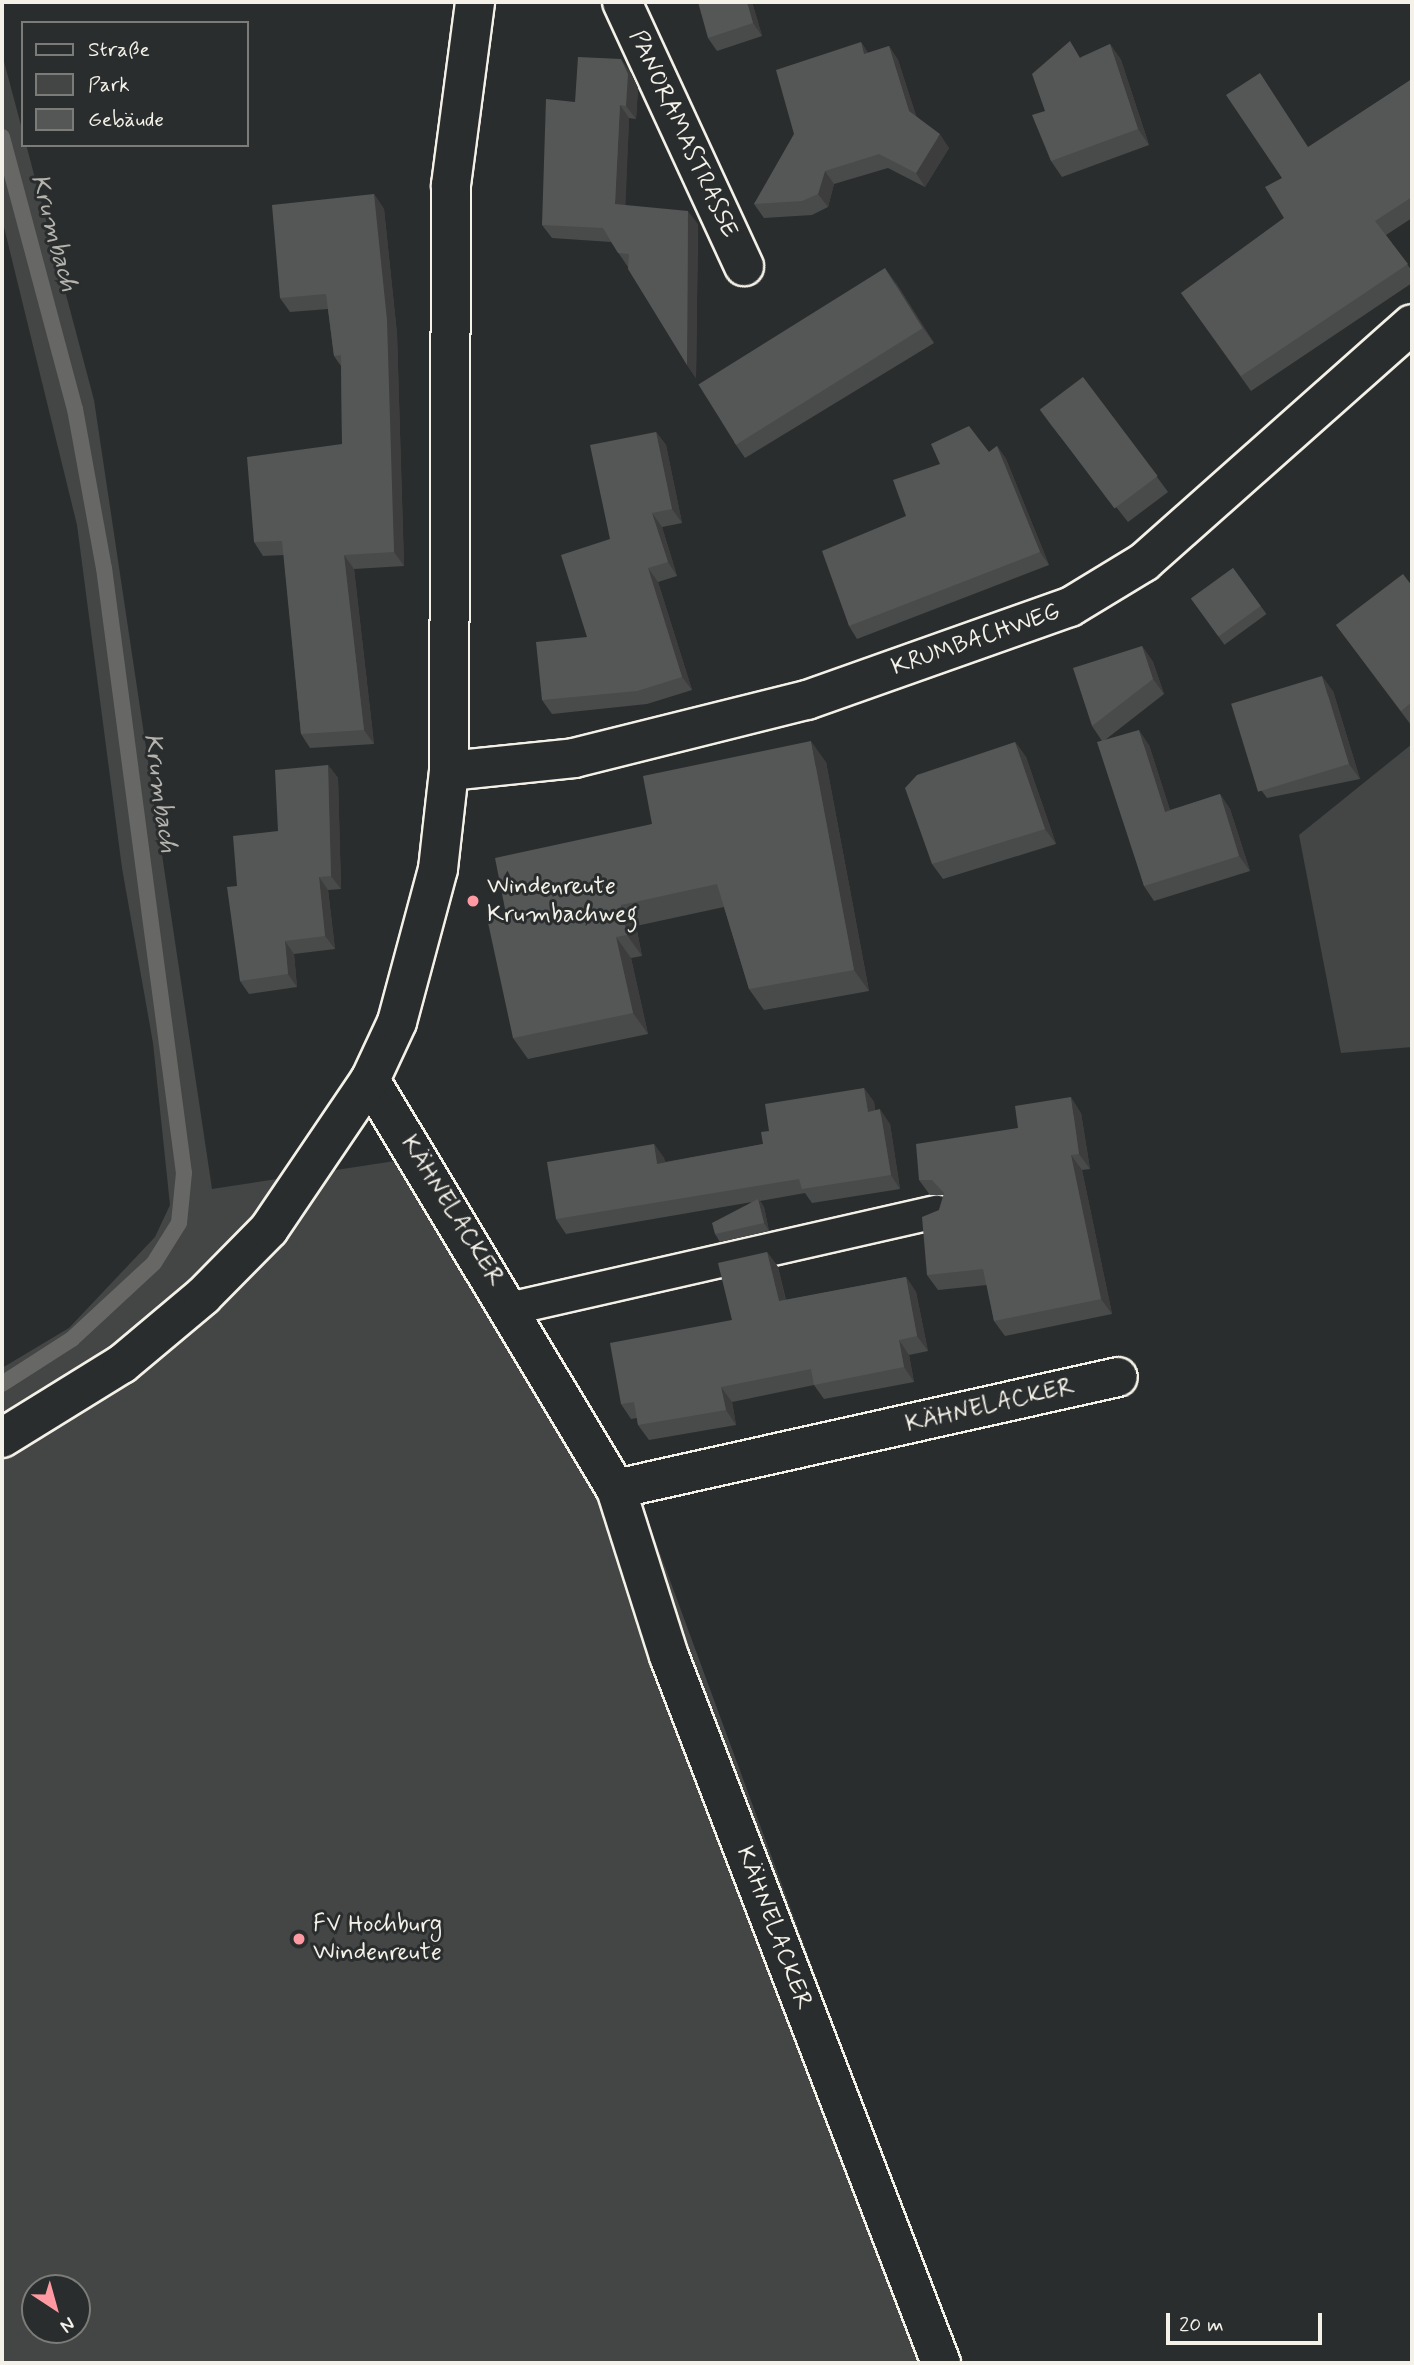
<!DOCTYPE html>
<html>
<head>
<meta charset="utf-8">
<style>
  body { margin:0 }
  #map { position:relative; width:1414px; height:2365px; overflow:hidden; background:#2a2d2e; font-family:Mynerve,sans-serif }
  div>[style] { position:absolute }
  .green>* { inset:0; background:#444645 }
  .stream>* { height:16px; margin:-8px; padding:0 8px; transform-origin:8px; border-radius:8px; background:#676866 }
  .roads { filter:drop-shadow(2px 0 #f4f1e8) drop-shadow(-2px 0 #f4f1e8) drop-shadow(0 2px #f4f1e8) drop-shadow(0 -2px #f4f1e8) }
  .service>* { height:32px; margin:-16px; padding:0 16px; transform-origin:16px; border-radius:16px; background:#2a2d2e }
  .minor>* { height:38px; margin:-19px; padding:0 19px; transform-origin:19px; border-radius:19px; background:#2a2d2e }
  .tertiary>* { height:38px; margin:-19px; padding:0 19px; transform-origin:19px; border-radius:19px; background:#2a2d2e }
  .wall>* { inset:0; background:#494b4a; transform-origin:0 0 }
  .shaded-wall>* { inset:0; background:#3c3d3c }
  .building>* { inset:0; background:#555756; transform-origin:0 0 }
  .dots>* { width:19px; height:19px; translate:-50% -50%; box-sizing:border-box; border:4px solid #2a2d2e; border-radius:50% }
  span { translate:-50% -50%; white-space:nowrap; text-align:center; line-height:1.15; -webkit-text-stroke:6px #2a2d2e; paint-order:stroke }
  .street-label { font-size:24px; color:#f4f1e8 }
  .poi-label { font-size:24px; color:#f4f1e8 }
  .left { translate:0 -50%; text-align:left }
  .water-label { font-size:26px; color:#b5b3ae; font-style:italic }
  .frame { position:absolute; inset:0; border:4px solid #f4f1e8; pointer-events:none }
  .legend { position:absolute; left:21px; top:21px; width:228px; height:126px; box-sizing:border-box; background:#2a2d2e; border:2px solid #7b7b78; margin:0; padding:9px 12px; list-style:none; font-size:21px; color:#f4f1e8 }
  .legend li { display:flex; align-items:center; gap:14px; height:35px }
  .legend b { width:35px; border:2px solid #7b7b78 }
  .north { position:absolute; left:21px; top:2274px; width:70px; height:70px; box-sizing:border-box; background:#2a2d2e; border:2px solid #7b7b78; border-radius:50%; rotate:144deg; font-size:19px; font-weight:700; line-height:28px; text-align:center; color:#f4f1e8 }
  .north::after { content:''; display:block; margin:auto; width:24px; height:32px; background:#ff9aa2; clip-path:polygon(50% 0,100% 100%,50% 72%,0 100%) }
  .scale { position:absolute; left:1166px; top:2313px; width:156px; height:32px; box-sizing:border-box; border:4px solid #f4f1e8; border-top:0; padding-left:9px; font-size:21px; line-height:24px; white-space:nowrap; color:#f4f1e8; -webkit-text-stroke:5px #2a2d2e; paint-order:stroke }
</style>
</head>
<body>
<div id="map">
  <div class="green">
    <i style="clip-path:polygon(evenodd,2px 54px,94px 400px,212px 1189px,408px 1159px,640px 1499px,958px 2363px,2px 2363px,2px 1368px,69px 1328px,155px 1237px,170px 1205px,153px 1043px,122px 868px,77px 525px,2px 219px,2px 54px,35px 2288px,77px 2288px,77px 2330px,35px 2330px,35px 2288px)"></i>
    <i style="clip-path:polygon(1412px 744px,1412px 1047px,1341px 1053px,1299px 835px)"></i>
  </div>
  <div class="stream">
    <i style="left:2px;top:137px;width:282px;rotate:75deg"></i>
    <i style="left:75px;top:409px;width:162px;rotate:79.7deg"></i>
    <i style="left:104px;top:568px;width:610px;rotate:82.47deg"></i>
    <i style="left:184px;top:1173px;width:50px;rotate:95.7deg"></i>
    <i style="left:179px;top:1223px;width:47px;rotate:122deg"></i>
    <i style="left:154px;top:1263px;width:112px;rotate:137.2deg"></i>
    <i style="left:72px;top:1339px;width:83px;rotate:147.3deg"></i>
  </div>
  <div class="roads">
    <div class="service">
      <i style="left:513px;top:1308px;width:435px;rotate:-12.8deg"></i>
    </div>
    <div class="minor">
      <i style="left:622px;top:2px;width:291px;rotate:65.2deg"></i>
      <i style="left:449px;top:771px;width:126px;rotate:-5.9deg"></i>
      <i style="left:574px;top:758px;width:240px;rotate:-14deg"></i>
      <i style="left:807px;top:700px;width:279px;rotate:-19.5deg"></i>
      <i style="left:1070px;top:607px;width:87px;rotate:-31.3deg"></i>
      <i style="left:1144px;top:562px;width:358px;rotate:-41.6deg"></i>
      <i style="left:370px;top:1080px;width:477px;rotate:59deg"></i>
      <i style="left:616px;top:1489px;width:175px;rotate:72.4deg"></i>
      <i style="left:669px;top:1656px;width:758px;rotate:68.96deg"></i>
      <i style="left:616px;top:1489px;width:514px;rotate:-12.58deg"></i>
    </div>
    <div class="tertiary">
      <i style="left:2px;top:1438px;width:141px;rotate:-31.7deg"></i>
      <i style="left:122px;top:1364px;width:106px;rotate:-40deg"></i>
      <i style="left:203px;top:1296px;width:94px;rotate:-45.4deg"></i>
      <i style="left:269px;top:1229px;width:180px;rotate:-55.9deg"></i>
      <i style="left:370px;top:1080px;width:64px;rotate:-65deg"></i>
      <i style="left:397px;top:1022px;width:158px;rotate:-75deg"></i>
      <i style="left:438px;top:869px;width:99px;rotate:-83.6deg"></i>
      <i style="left:449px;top:771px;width:586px;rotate:-89.8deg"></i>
      <i style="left:451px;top:185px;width:185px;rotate:-82.5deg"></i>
    </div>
  </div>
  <div class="wall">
    <i style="clip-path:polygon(752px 2px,762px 36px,717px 51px,708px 38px)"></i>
    <i style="clip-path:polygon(861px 42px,868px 53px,889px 46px,898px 60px,916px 116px,949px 148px,925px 187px,888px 168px,834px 184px,828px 207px,812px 215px,764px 218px,754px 204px)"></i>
    <i style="clip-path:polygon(1110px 44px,1121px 60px,1149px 145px,1062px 177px,1051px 161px,1045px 111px,1081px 57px)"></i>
    <i style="clip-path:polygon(631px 73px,638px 88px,636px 119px,629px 118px,625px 205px,698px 224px,696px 378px,687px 365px,628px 267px,611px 242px,552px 238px,542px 225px,575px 102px)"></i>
    <i style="clip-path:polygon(1412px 79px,1412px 218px,1386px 235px,1412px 271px,1412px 283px,1251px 391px,1181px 293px,1284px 218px,1282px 178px,1309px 147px)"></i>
    <i style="clip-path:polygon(374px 194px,384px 209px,397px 334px,404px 566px,354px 569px,374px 744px,310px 748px,301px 734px,284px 555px,263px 556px,254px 542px,342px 444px,341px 366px,334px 356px,328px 309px,290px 312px,280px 298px)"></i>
    <i style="clip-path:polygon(896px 283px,934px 343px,745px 458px,734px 442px)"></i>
    <i style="clip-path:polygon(1040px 410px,1157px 477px,1168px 492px,1128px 522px,1051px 425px)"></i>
    <i style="clip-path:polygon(656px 432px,666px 445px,682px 523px,662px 527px,677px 576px,658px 582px,692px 690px,647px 704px,552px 714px,542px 700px,587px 637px,610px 539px)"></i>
    <i style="clip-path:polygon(997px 446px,1006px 459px,1049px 565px,857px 639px,849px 626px,906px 516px)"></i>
    <i style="left:1233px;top:568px;width:57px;height:52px;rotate:54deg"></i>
    <i style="clip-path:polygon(1412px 586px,1412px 724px,1411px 725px,1336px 625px)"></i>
    <i style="clip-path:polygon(1142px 646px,1153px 662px,1164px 694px,1105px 740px,1149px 745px,1170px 810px,1220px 794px,1230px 809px,1250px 871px,1154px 901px,1144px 886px,1102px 741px,1092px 726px)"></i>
    <i style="clip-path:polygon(1333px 691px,1360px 779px,1267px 798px,1256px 783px)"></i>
    <i style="clip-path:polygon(1015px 742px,1026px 757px,1056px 844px,943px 879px,932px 864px)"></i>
    <i style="clip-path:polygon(826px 762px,869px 991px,764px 1010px,749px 989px,724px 907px,636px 926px,642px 956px,631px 958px,648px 1034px,528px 1059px,513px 1038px,506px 914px,652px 824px)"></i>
    <i style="clip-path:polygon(328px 765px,338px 778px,341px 889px,328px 890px,335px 949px,294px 954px,297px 987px,249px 994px,240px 981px,237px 886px)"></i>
    <i style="clip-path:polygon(864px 1088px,874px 1102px,875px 1110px,890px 1124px,900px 1189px,812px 1203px,805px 1193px,760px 1201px,764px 1207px,769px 1231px,720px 1242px,715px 1234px,752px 1202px,566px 1234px,556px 1219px,654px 1144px,664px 1158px,665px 1162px,763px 1144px,769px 1131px)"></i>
    <i style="clip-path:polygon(1081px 1113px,1090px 1169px,1082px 1170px,1112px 1314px,1005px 1336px,994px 1321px,987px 1285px,938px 1290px,927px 1275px,939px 1210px,944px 1195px,930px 1195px,919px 1180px,1018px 1128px)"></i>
    <i style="clip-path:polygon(767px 1252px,778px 1267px,786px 1300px,906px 1277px,916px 1292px,928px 1351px,909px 1355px,914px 1382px,824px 1399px,814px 1385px,732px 1402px,736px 1425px,649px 1440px,638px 1425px,637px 1418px,631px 1419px,621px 1404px,732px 1320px)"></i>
  </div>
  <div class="shaded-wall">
    <i style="clip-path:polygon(747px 2px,752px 2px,762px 36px,753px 23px)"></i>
    <i style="clip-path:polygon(861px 42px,870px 56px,864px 54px)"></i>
    <i style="clip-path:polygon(1110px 44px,1121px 60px,1149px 145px,1138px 129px)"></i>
    <i style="clip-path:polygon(889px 46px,898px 60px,919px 124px,909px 111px)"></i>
    <i style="clip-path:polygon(621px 59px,631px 73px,638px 88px,636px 119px,626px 106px)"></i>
    <i style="clip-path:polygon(620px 105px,629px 118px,625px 218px,615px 204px)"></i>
    <i style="clip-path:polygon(940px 134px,949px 148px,925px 187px,916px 173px)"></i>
    <i style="clip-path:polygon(825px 171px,834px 184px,828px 207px,818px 194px)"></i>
    <i style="clip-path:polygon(374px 194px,384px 209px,397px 334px,404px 566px,394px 552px)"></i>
    <i style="clip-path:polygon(688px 211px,698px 224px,696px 378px,687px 365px)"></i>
    <i style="clip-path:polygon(885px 268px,896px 283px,934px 343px,923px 328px)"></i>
    <i style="clip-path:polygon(656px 432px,666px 445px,682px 523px,672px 509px)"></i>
    <i style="clip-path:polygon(997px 446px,1006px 459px,1049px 565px,1040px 552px)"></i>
    <i style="clip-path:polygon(652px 513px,662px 527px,677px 576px,668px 562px)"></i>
    <i style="clip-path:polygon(344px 555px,354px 569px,374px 744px,364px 730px)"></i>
    <i style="clip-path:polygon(648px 568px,658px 582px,692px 690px,682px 677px)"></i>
    <i style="clip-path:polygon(1142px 646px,1153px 662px,1164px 694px,1153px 679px)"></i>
    <i style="clip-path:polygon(1322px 676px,1333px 691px,1360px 779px,1349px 764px)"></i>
    <i style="clip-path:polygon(1139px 730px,1149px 745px,1175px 826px,1165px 812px)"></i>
    <i style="clip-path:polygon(811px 741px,826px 762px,869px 991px,854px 970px)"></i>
    <i style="clip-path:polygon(1015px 742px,1026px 757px,1056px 844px,1045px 829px)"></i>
    <i style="clip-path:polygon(328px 765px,338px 778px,341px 889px,331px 876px)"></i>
    <i style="clip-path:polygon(1220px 794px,1230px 809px,1250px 871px,1239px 856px)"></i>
    <i style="clip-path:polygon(319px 877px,328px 890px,335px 949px,325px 936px)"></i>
    <i style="clip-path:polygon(621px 905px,636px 926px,642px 956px,627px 935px)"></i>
    <i style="clip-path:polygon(616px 937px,631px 958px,648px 1034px,633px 1013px)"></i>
    <i style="clip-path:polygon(285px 941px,294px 954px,297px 987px,288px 974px)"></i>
    <i style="clip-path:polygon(864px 1088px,874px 1102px,878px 1126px,868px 1112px)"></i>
    <i style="clip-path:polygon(1071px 1097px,1081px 1113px,1090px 1169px,1079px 1154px)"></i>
    <i style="clip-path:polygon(880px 1109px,890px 1124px,900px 1189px,891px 1175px)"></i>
    <i style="clip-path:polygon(654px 1144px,664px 1158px,667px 1178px,657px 1164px)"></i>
    <i style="clip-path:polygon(1071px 1155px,1082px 1170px,1112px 1314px,1101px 1299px)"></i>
    <i style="clip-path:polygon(758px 1199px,764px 1207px,769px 1231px,764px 1223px)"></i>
    <i style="clip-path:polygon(767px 1252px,778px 1267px,789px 1316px,779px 1301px)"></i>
    <i style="clip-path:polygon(906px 1277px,916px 1292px,928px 1351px,917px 1336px)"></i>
    <i style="clip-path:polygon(899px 1340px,909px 1355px,914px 1382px,904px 1367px)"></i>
    <i style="clip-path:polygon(721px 1387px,732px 1402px,736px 1425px,726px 1410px)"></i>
  </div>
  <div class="building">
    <i style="clip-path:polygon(698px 2px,747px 2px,753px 23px,708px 38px)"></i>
    <i style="clip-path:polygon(1070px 41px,1080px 58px,1110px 44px,1138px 129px,1051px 161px,1032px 115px,1045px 111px,1032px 74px)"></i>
    <i style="clip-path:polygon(861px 42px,864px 54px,889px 46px,909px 111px,940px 134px,916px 173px,879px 154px,825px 171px,818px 194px,802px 201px,754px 204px,794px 134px,776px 70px)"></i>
    <i style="clip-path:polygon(578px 57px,621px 59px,628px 74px,626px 106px,620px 105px,615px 204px,688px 211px,687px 365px,628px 269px,629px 254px,618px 253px,603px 228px,542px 225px,546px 99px,575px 102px)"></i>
    <i style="clip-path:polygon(1260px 73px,1308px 147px,1412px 79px,1412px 197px,1375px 221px,1408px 264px,1241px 376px,1181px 293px,1284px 218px,1265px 187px,1282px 178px,1226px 95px)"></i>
    <i style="clip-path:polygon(374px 194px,387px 320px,394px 552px,344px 555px,364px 730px,301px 734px,282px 541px,254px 542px,247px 457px,342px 444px,341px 355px,334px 356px,326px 294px,280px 298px,272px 205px)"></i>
    <i style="left:885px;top:268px;width:71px;height:220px;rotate:58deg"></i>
    <i style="left:1083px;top:377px;width:124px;height:54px;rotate:53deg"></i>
    <i style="clip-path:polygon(969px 426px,989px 452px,997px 446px,1040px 552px,849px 626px,822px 551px,906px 516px,893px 480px,940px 464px,931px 444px)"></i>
    <i style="clip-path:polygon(656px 432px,672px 509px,652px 513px,668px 562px,648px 568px,682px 677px,637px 691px,542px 700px,536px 642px,587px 637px,561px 555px,610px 539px,590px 445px)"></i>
    <i style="left:1233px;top:568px;width:47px;height:52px;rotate:54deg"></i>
    <i style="clip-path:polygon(1403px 574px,1412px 586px,1412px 702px,1401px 711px,1336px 625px)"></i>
    <i style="clip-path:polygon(1142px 646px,1153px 679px,1092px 726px,1073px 668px)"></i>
    <i style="left:1322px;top:676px;width:92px;height:95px;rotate:73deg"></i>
    <i style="clip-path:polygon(1139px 730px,1165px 812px,1220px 794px,1239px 856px,1144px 886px,1097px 742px)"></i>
    <i style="clip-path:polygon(811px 741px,854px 970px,749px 989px,717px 884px,621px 905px,627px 935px,616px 937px,633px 1013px,513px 1038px,487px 918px,506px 914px,495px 858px,652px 824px,643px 776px)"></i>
    <i style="clip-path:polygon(1015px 742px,1045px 829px,932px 864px,905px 788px,917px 775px)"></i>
    <i style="clip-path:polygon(328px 765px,331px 876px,319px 877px,325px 936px,285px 941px,288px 974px,240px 981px,227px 887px,237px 886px,233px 836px,278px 831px,275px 770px)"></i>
    <i style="clip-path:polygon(864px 1088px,868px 1112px,880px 1109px,891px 1175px,802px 1189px,799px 1179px,556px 1219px,547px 1162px,654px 1144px,657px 1164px,763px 1144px,761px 1132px,769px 1131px,765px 1104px)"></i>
    <i style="clip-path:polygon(1071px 1097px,1079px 1154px,1071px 1155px,1101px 1299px,994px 1321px,983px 1269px,927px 1275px,922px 1217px,939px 1210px,944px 1193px,932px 1180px,919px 1180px,916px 1144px,1018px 1128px,1015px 1106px)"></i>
    <i style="clip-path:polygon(758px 1199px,764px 1223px,715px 1234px,712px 1223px)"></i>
    <i style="clip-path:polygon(767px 1252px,779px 1301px,906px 1277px,917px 1336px,899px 1340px,904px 1367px,814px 1385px,811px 1369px,721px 1387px,726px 1410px,638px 1425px,634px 1402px,621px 1404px,610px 1343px,732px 1320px,718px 1263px)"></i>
  </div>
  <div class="dots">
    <i style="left:473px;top:901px;background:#ff9aa2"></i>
    <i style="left:299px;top:1939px;background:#ff9aa2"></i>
  </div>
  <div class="street-label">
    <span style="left:683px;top:134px;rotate:65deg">PANORAMASTRASSE</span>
    <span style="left:976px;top:640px;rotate:-19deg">KRUMBACHWEG</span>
    <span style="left:452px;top:1211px;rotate:58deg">KÄHNELACKER</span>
    <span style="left:990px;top:1406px;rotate:-13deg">KÄHNELACKER</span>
    <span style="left:774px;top:1928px;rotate:69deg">KÄHNELACKER</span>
  </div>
  <div class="poi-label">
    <span class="left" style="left:487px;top:901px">Windenreute<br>Krumbachweg</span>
    <span class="left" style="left:313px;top:1939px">FV Hochburg<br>Windenreute</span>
  </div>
  <div class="water-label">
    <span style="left:53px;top:233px;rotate:75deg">Krumbach</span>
    <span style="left:159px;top:793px;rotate:82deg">Krumbach</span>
  </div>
  <div class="frame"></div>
  <ul class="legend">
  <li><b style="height:9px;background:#2a2d2e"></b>Straße</li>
  <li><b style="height:19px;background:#444645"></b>Park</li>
  <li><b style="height:19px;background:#555756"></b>Gebäude</li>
  </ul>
  <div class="north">N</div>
  <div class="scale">20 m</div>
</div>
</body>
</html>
